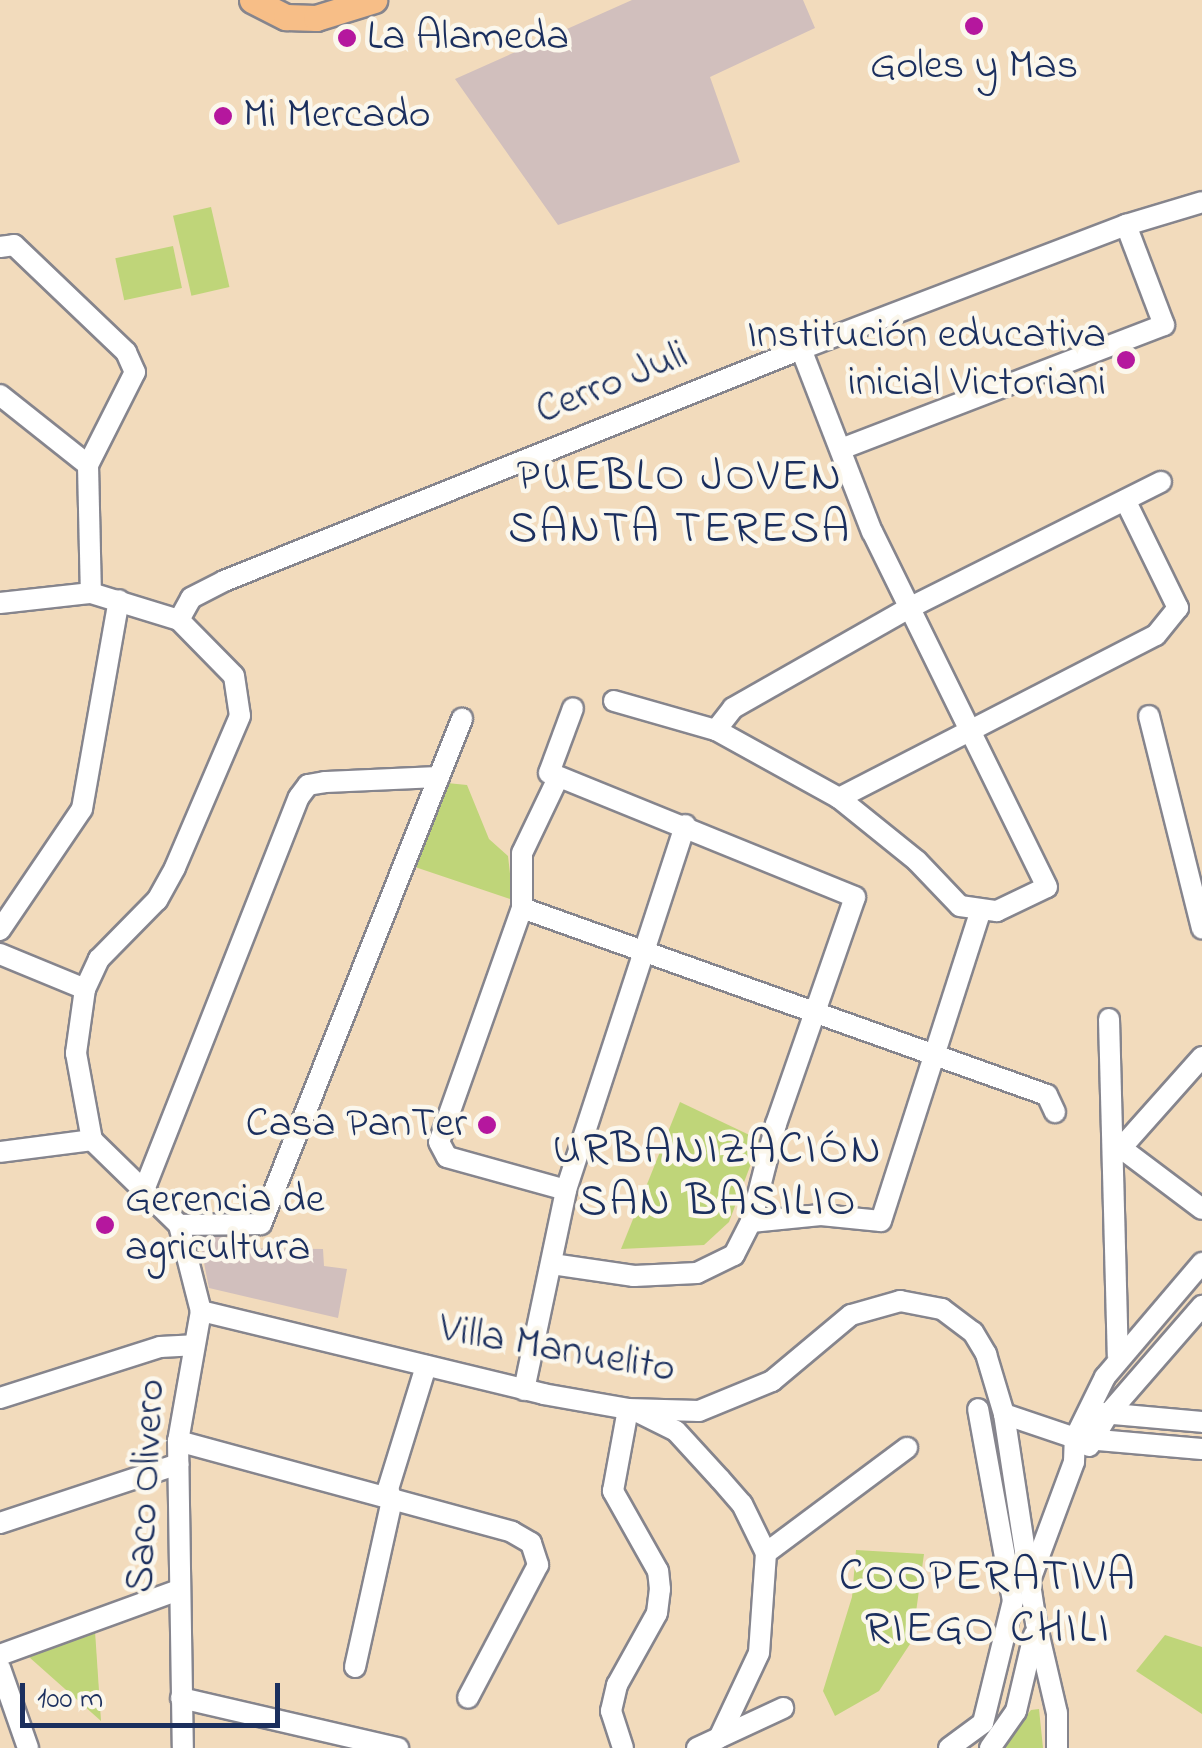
<!DOCTYPE html>
<html>
<head>
<meta charset="utf-8">
<style>
  body { margin:0 }
  #map { position:relative; width:1202px; height:1748px; overflow:hidden; background:#f2dbbc; font-family:"Indie Flower",sans-serif }
  div>[style] { position:absolute }
  .industrial>* { inset:0; background:#d1bfbd }
  .green>* { inset:0; background:#bfd579; transform-origin:0 0 }
  .roads { filter:drop-shadow(2px 0 #86858d) drop-shadow(-2px 0 #86858d) drop-shadow(0 2px #86858d) drop-shadow(0 -2px #86858d) }
  .minor>* { height:20px; margin:-10px; padding:0 10px; transform-origin:10px; border-radius:10px; background:#fff }
  .major>* { height:25px; margin:-12.5px; padding:0 12.5px; transform-origin:12.5px; border-radius:12.5px; background:#f7be87 }
  .dots>* { width:28px; height:28px; translate:-50% -50%; box-sizing:border-box; border:5px solid #fbf7ec; border-radius:50% }
  span { translate:-50% -50%; white-space:nowrap; text-align:center; line-height:1.15; -webkit-text-stroke:9px #fbf7ec; paint-order:stroke }
  .poi-label { font-size:42px; color:#1b2f5e }
  .left { translate:0 -50%; text-align:left }
  .right { translate:-100% -50%; text-align:right }
  .street-label { font-size:42px; color:#1b2f5e }
  .neighbourhood-label { font-size:45px; color:#1b2f5e; letter-spacing:2.5px }
  .scale { position:absolute; left:20px; top:1683px; width:260px; height:45px; box-sizing:border-box; border:5px solid #1b2f5e; border-top:0; padding-left:12px; font-size:30px; line-height:35px; white-space:nowrap; color:#1b2f5e; -webkit-text-stroke:8px #fbf7ec; paint-order:stroke }
</style>
</head>
<body>
<div id="map">
  <div class="industrial">
    <i style="clip-path:polygon(632px 0,803px 0,815px 28px,710px 77px,740px 162px,558px 225px,455px 79px)"></i>
    <i style="clip-path:polygon(226px 1232px,227px 1248px,323px 1249px,324px 1266px,347px 1269px,338px 1318px,209px 1288px,198px 1233px)"></i>
  </div>
  <div class="green">
    <i style="left:211px;top:207px;width:82px;height:39px;rotate:77deg"></i>
    <i style="left:173px;top:246px;width:43px;height:59px;rotate:78deg"></i>
    <i style="clip-path:polygon(447px 783px,467px 785px,489px 839px,508px 856px,513px 900px,415px 867px)"></i>
    <i style="clip-path:polygon(680px 1102px,760px 1140px,729px 1222px,704px 1245px,621px 1249px)"></i>
    <i style="clip-path:polygon(856px 1550px,924px 1554px,912px 1641px,879px 1691px,835px 1716px,823px 1691px,852px 1597px)"></i>
    <i style="clip-path:polygon(95px 1631px,101px 1721px,29px 1657px)"></i>
    <i style="clip-path:polygon(1165px 1635px,1202px 1647px,1202px 1714px,1136px 1671px)"></i>
    <i style="clip-path:polygon(1039px 1709px,1043px 1748px,1001px 1748px,1031px 1710px)"></i>
  </div>
  <div class="roads">
    <div class="minor">
      <i style="left:0;top:247px;width:14px;rotate:-8deg"></i>
      <i style="left:14px;top:245px;width:155px;rotate:43.7deg"></i>
      <i style="left:126px;top:352px;width:22px;rotate:66deg"></i>
      <i style="left:135px;top:372px;width:104px;rotate:116.8deg"></i>
      <i style="left:88px;top:465px;width:128px;rotate:88.7deg"></i>
      <i style="left:0;top:395px;width:112px;rotate:38.5deg"></i>
      <i style="left:841px;top:449px;width:346px;rotate:-21deg"></i>
      <i style="left:1164px;top:325px;width:107px;rotate:-110.8deg"></i>
      <i style="left:0;top:603px;width:92px;rotate:-6.3deg"></i>
      <i style="left:91px;top:593px;width:92px;rotate:17.1deg"></i>
      <i style="left:179px;top:620px;width:78px;rotate:45.5deg"></i>
      <i style="left:234px;top:676px;width:40px;rotate:81.5deg"></i>
      <i style="left:240px;top:716px;width:165px;rotate:113.2deg"></i>
      <i style="left:175px;top:868px;width:37px;rotate:119deg"></i>
      <i style="left:157px;top:900px;width:83px;rotate:134.5deg"></i>
      <i style="left:99px;top:959px;width:33px;rotate:115deg"></i>
      <i style="left:85px;top:989px;width:65px;rotate:98deg"></i>
      <i style="left:76px;top:1053px;width:88px;rotate:79.6deg"></i>
      <i style="left:92px;top:1140px;width:122px;rotate:44.3deg"></i>
      <i style="left:179px;top:1225px;width:89px;rotate:75.7deg"></i>
      <i style="left:201px;top:1311px;width:132px;rotate:100deg"></i>
      <i style="left:178px;top:1441px;width:307px;rotate:89.1deg"></i>
      <i style="left:179px;top:620px;width:25px;rotate:-61deg"></i>
      <i style="left:191px;top:598px;width:37px;rotate:-27deg"></i>
      <i style="left:224px;top:581px;width:622px;rotate:-21.9deg"></i>
      <i style="left:801px;top:349px;width:348px;rotate:-20.9deg"></i>
      <i style="left:1126px;top:225px;width:79px;rotate:-16.8deg"></i>
      <i style="left:614px;top:701px;width:106px;rotate:15.9deg"></i>
      <i style="left:716px;top:730px;width:141px;rotate:28.9deg"></i>
      <i style="left:839px;top:798px;width:100px;rotate:38.9deg"></i>
      <i style="left:917px;top:861px;width:62px;rotate:46.3deg"></i>
      <i style="left:960px;top:906px;width:37px;rotate:8deg"></i>
      <i style="left:997px;top:911px;width:55px;rotate:-25.6deg"></i>
      <i style="left:1047px;top:887px;width:396px;rotate:-116.2deg"></i>
      <i style="left:872px;top:532px;width:196px;rotate:-111.2deg"></i>
      <i style="left:1149px;top:716px;width:219px;rotate:76deg"></i>
      <i style="left:716px;top:730px;width:28px;rotate:-52deg"></i>
      <i style="left:733px;top:708px;width:200px;rotate:-29.6deg"></i>
      <i style="left:907px;top:609px;width:284px;rotate:-26.6deg"></i>
      <i style="left:558px;top:778px;width:83px;rotate:115.6deg"></i>
      <i style="left:522px;top:853px;width:55px;rotate:90deg"></i>
      <i style="left:522px;top:908px;width:248px;rotate:109.5deg"></i>
      <i style="left:439px;top:1142px;width:17px;rotate:62deg"></i>
      <i style="left:447px;top:1157px;width:123px;rotate:15.5deg"></i>
      <i style="left:839px;top:798px;width:356px;rotate:-27.2deg"></i>
      <i style="left:1156px;top:635px;width:35px;rotate:-51deg"></i>
      <i style="left:1178px;top:608px;width:120px;rotate:-116.1deg"></i>
      <i style="left:522px;top:908px;width:557px;rotate:19.61deg"></i>
      <i style="left:1047px;top:1095px;width:19px;rotate:65deg"></i>
      <i style="left:0;top:930px;width:146px;rotate:-55.9deg"></i>
      <i style="left:82px;top:809px;width:212px;rotate:-80deg"></i>
      <i style="left:0;top:954px;width:92px;rotate:22.4deg"></i>
      <i style="left:1109px;top:1019px;width:337px;rotate:88.5deg"></i>
      <i style="left:1121px;top:1148px;width:101px;rotate:37deg"></i>
      <i style="left:0;top:1152px;width:93px;rotate:-7.4deg"></i>
      <i style="left:1113px;top:1157px;width:134px;rotate:-48.3deg"></i>
      <i style="left:144px;top:1190px;width:422px;rotate:-68.5deg"></i>
      <i style="left:299px;top:797px;width:15px;rotate:-53deg"></i>
      <i style="left:308px;top:785px;width:17px;rotate:-10deg"></i>
      <i style="left:325px;top:782px;width:114px;rotate:-2.5deg"></i>
      <i style="left:751px;top:1222px;width:70px;rotate:-5.7deg"></i>
      <i style="left:821px;top:1215px;width:60px;rotate:5.7deg"></i>
      <i style="left:881px;top:1221px;width:324px;rotate:-72.2deg"></i>
      <i style="left:179px;top:1225px;width:82px;rotate:-0.7deg"></i>
      <i style="left:261px;top:1224px;width:544px;rotate:-68.3deg"></i>
      <i style="left:552px;top:1264px;width:83px;rotate:8.3deg"></i>
      <i style="left:634px;top:1276px;width:63px;rotate:-2.7deg"></i>
      <i style="left:697px;top:1273px;width:41px;rotate:-25.9deg"></i>
      <i style="left:734px;top:1255px;width:37px;rotate:-63deg"></i>
      <i style="left:751px;top:1222px;width:101px;rotate:-75.7deg"></i>
      <i style="left:776px;top:1124px;width:240px;rotate:-70.8deg"></i>
      <i style="left:855px;top:897px;width:330px;rotate:-157.9deg"></i>
      <i style="left:549px;top:773px;width:69px;rotate:-69.7deg"></i>
      <i style="left:201px;top:1311px;width:352px;rotate:13.6deg"></i>
      <i style="left:543px;top:1394px;width:86px;rotate:10deg"></i>
      <i style="left:628px;top:1409px;width:71px;rotate:1.6deg"></i>
      <i style="left:699px;top:1411px;width:79px;rotate:-22.3deg"></i>
      <i style="left:772px;top:1381px;width:103px;rotate:-39.9deg"></i>
      <i style="left:851px;top:1315px;width:51px;rotate:-15.9deg"></i>
      <i style="left:900px;top:1301px;width:43px;rotate:10.8deg"></i>
      <i style="left:942px;top:1309px;width:39px;rotate:37deg"></i>
      <i style="left:973px;top:1332px;width:26px;rotate:59deg"></i>
      <i style="left:986px;top:1354px;width:63px;rotate:73.3deg"></i>
      <i style="left:1004px;top:1414px;width:211px;rotate:81.3deg"></i>
      <i style="left:1036px;top:1623px;width:92px;rotate:76.9deg"></i>
      <i style="left:1057px;top:1713px;width:35px;rotate:90deg"></i>
      <i style="left:524px;top:1390px;width:204px;rotate:-78.1deg"></i>
      <i style="left:566px;top:1190px;width:384px;rotate:-71.9deg"></i>
      <i style="left:0;top:1398px;width:168px;rotate:-17.7deg"></i>
      <i style="left:160px;top:1347px;width:33px;rotate:-3deg"></i>
      <i style="left:640px;top:1413px;width:40px;rotate:26.6deg"></i>
      <i style="left:676px;top:1431px;width:65px;rotate:47.5deg"></i>
      <i style="left:720px;top:1479px;width:33px;rotate:49deg"></i>
      <i style="left:742px;top:1504px;width:55px;rotate:63.9deg"></i>
      <i style="left:766px;top:1553px;width:100px;rotate:94deg"></i>
      <i style="left:759px;top:1653px;width:94px;rotate:115.2deg"></i>
      <i style="left:1102px;top:1413px;width:100px;rotate:5.1deg"></i>
      <i style="left:1004px;top:1414px;width:75px;rotate:18.7deg"></i>
      <i style="left:1075px;top:1438px;width:127px;rotate:5deg"></i>
      <i style="left:178px;top:1441px;width:346px;rotate:15.2deg"></i>
      <i style="left:512px;top:1532px;width:22px;rotate:30deg"></i>
      <i style="left:531px;top:1543px;width:23px;rotate:72deg"></i>
      <i style="left:538px;top:1565px;width:150px;rotate:117.8deg"></i>
      <i style="left:1089px;top:1446px;width:39px;rotate:-59deg"></i>
      <i style="left:1109px;top:1413px;width:142px;rotate:-49deg"></i>
      <i style="left:0;top:1523px;width:188px;rotate:-18.3deg"></i>
      <i style="left:766px;top:1553px;width:176px;rotate:-36.7deg"></i>
      <i style="left:1032px;top:1575px;width:121px;rotate:-69.6deg"></i>
      <i style="left:1074px;top:1462px;width:24px;rotate:-88deg"></i>
      <i style="left:1075px;top:1438px;width:68px;rotate:-63.8deg"></i>
      <i style="left:1105px;top:1377px;width:150px;rotate:-49.6deg"></i>
      <i style="left:0;top:1655px;width:190px;rotate:-20deg"></i>
      <i style="left:355px;top:1667px;width:171px;rotate:-77.5deg"></i>
      <i style="left:392px;top:1500px;width:12px;rotate:-110deg"></i>
      <i style="left:388px;top:1489px;width:129px;rotate:-72.8deg"></i>
      <i style="left:0;top:1668px;width:85px;rotate:70.7deg"></i>
      <i style="left:181px;top:1698px;width:223px;rotate:13deg"></i>
      <i style="left:623px;top:1748px;width:39px;rotate:-108deg"></i>
      <i style="left:611px;top:1711px;width:27px;rotate:-77deg"></i>
      <i style="left:617px;top:1685px;width:82px;rotate:-60.9deg"></i>
      <i style="left:657px;top:1613px;width:24px;rotate:-83deg"></i>
      <i style="left:660px;top:1589px;width:18px;rotate:-96deg"></i>
      <i style="left:658px;top:1571px;width:92px;rotate:-119.4deg"></i>
      <i style="left:613px;top:1491px;width:83px;rotate:-79.6deg"></i>
      <i style="left:697px;top:1748px;width:95px;rotate:-24.9deg"></i>
      <i style="left:949px;top:1748px;width:42px;rotate:-36.3deg"></i>
      <i style="left:983px;top:1723px;width:126px;rotate:-76.2deg"></i>
      <i style="left:1013px;top:1601px;width:195px;rotate:-100.3deg"></i>
      <i style="left:990px;top:1748px;width:45px;rotate:-54.9deg"></i>
      <i style="left:1016px;top:1711px;width:78px;rotate:-76.7deg"></i>
    </div>
    <div class="major">
      <i style="left:252px;top:0;width:38px;rotate:27deg"></i>
      <i style="left:286px;top:17px;width:30px;rotate:2deg"></i>
      <i style="left:316px;top:18px;width:61px;rotate:-17.2deg"></i>
    </div>
  </div>
  <div class="dots">
    <i style="left:974px;top:26px;background:#b5179e"></i>
    <i style="left:347px;top:38px;background:#b5179e"></i>
    <i style="left:223px;top:116px;background:#b5179e"></i>
    <i style="left:1126px;top:360px;background:#b5179e"></i>
    <i style="left:487px;top:1125px;background:#b5179e"></i>
    <i style="left:105px;top:1225px;background:#b5179e"></i>
  </div>
  <div class="poi-label">
    <span class="left" style="left:367px;top:38px">La Alameda</span>
    <span style="left:974px;top:67px">Goles y Mas</span>
    <span class="left" style="left:243px;top:116px">Mi Mercado</span>
    <span class="right" style="left:1106px;top:360px">Institución educativa<br>inicial Victoriani</span>
    <span class="right" style="left:467px;top:1125px">Casa PanTer</span>
    <span class="left" style="left:125px;top:1225px">Gerencia de<br>agricultura</span>
  </div>
  <div class="street-label">
    <span style="left:612px;top:384px;rotate:-22deg">Cerro Juli</span>
    <span style="left:557px;top:1350px;rotate:10deg">Villa Manuelito</span>
    <span style="left:147px;top:1486px;rotate:-87deg">Saco Olivero</span>
  </div>
  <div class="neighbourhood-label">
    <span style="left:680px;top:505px">PUEBLO JOVEN<br>SANTA TERESA</span>
    <span style="left:718px;top:1178px">URBANIZACIÓN<br>SAN BASILIO</span>
    <span style="left:988px;top:1605px">COOPERATIVA<br>RIEGO CHILI</span>
  </div>
  <div class="scale">100 m</div>
</div>
</body>
</html>
